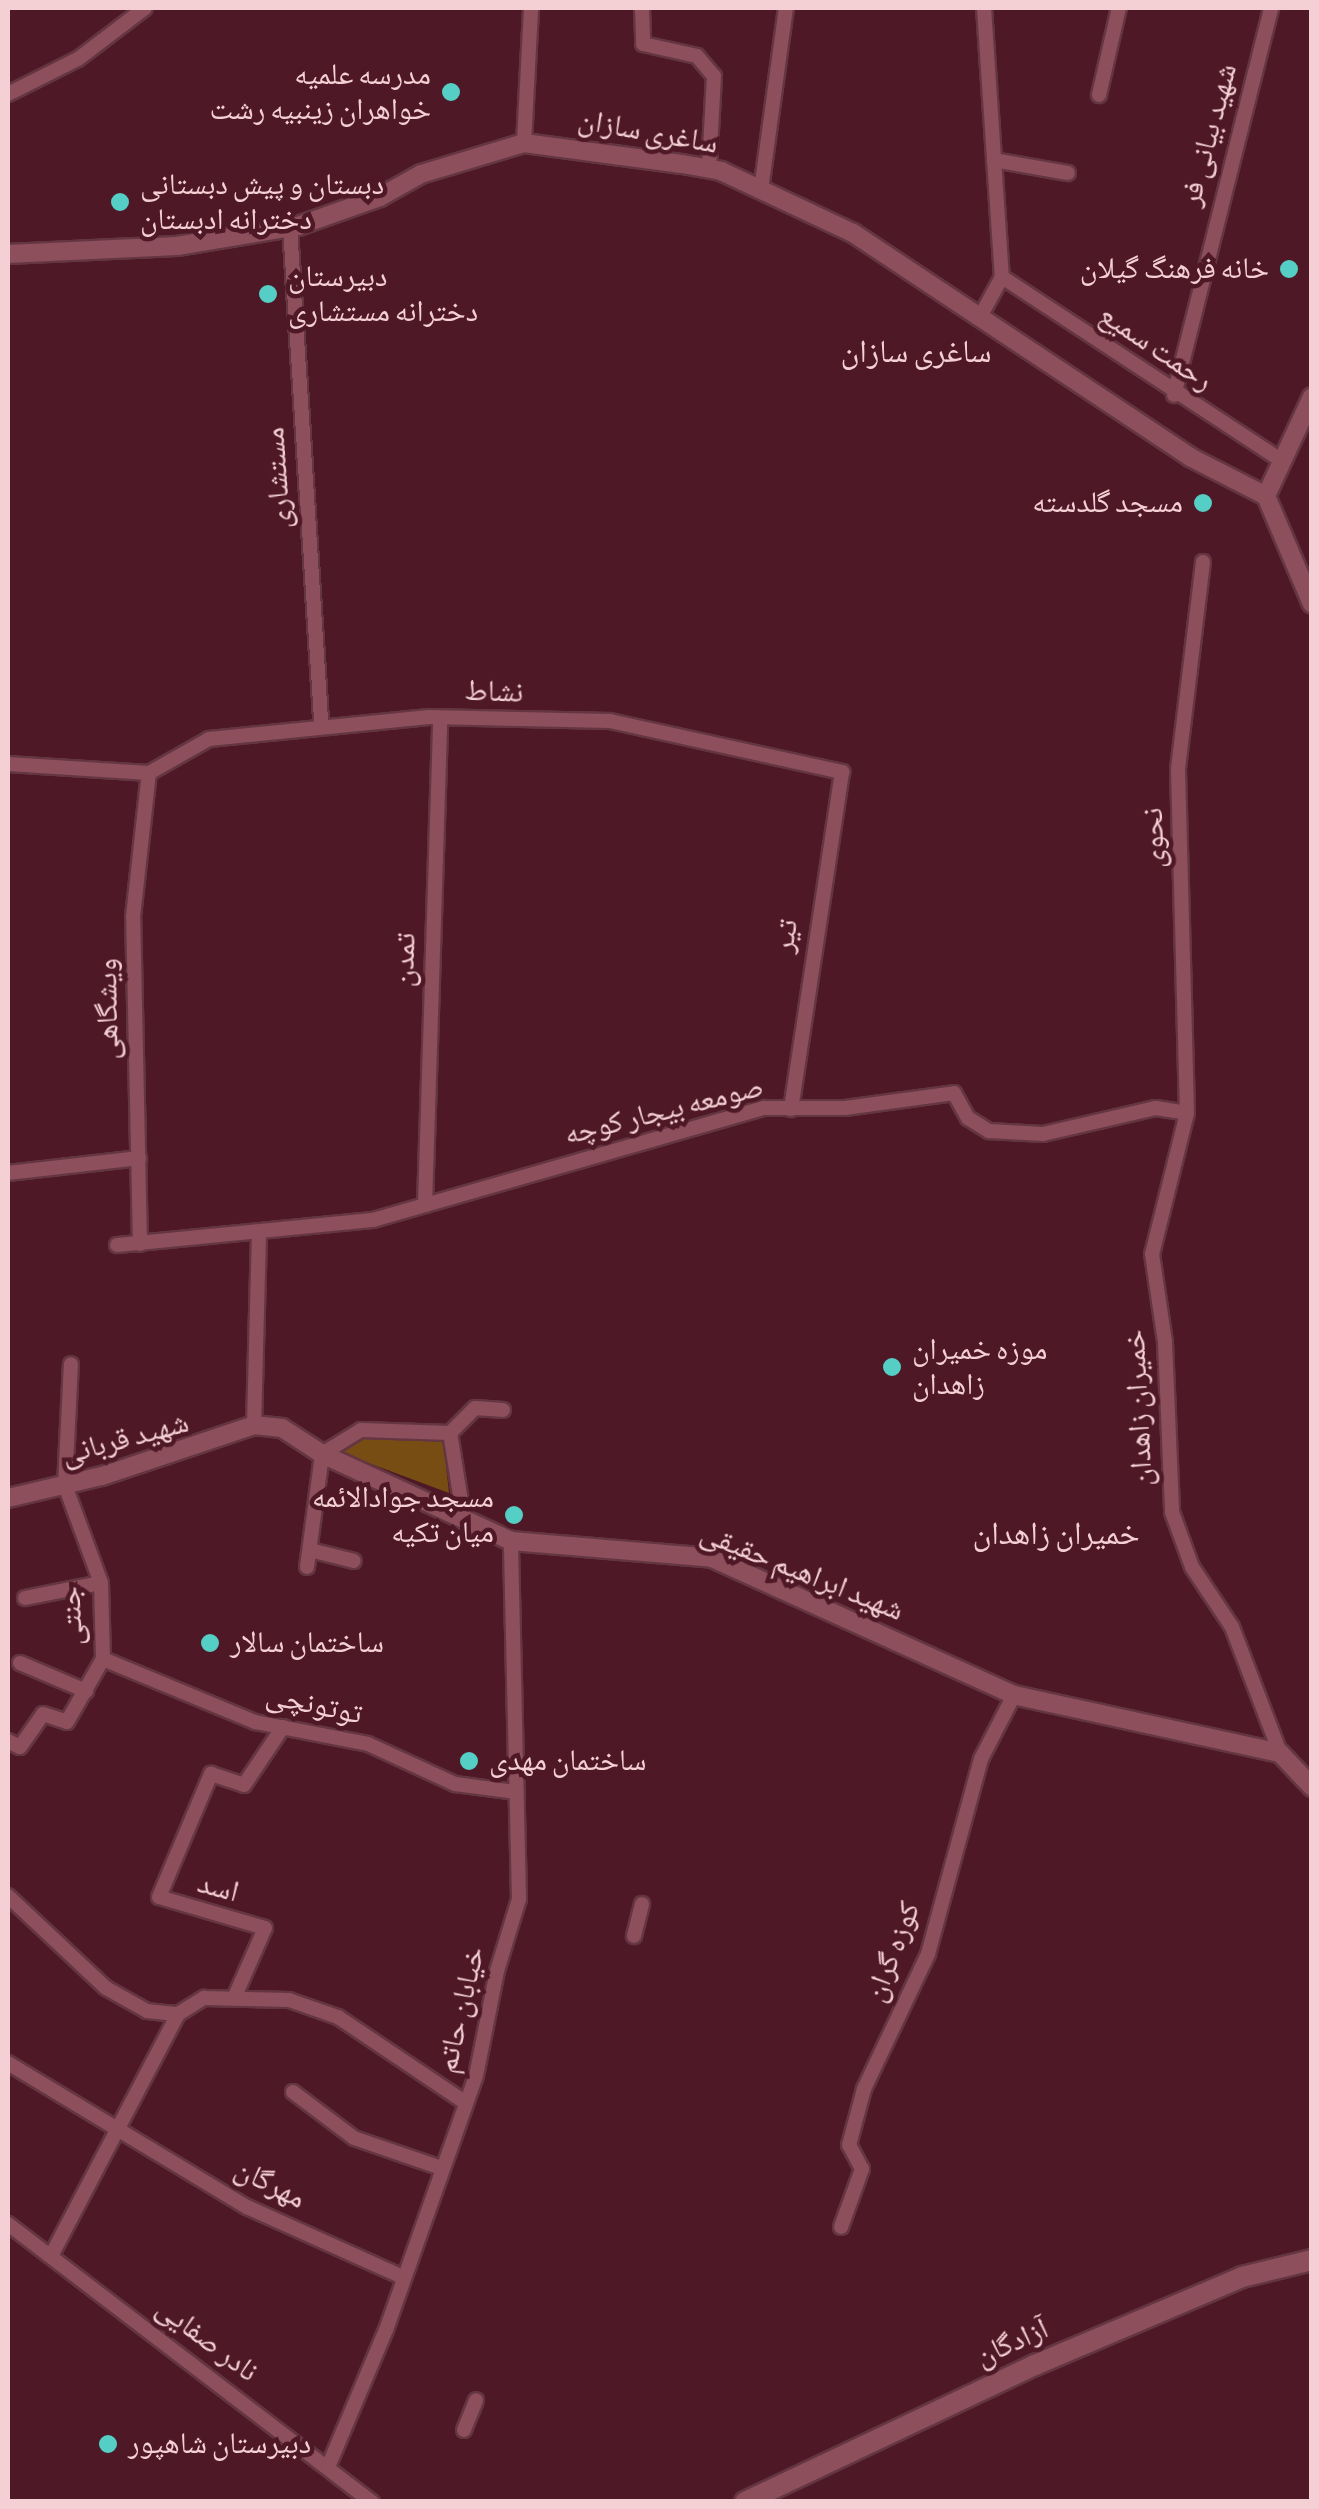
<!DOCTYPE html>
<html>
<head>
<meta charset="utf-8">
<style>
  body { margin:0 }
  #map { position:relative; width:1319px; height:2509px; overflow:hidden; background:#4f1826; font-family:"Sofia Sans Condensed","Noto Naskh Arabic",sans-serif }
  div>[style] { position:absolute }
  .green>* { inset:0; background:#784d13 }
  .roads { filter:drop-shadow(2px 0 #643642) drop-shadow(-2px 0 #643642) drop-shadow(0 2px #643642) drop-shadow(0 -2px #643642) }
  .minor>* { height:14px; margin:-7px; padding:0 7px; transform-origin:7px; border-radius:7px; background:#8d4f5b }
  .tertiary>* { height:18px; margin:-9px; padding:0 9px; transform-origin:9px; border-radius:9px; background:#8d4f5b }
  .secondary>* { height:20px; margin:-10px; padding:0 10px; transform-origin:10px; border-radius:10px; background:#8d4f5b }
  .dots>* { width:28px; height:28px; translate:-50% -50%; box-sizing:border-box; border:5px solid #4f1826; border-radius:50% }
  span { translate:-50% -50%; white-space:nowrap; text-align:center; line-height:1.15; -webkit-text-stroke:9px #4f1826; paint-order:stroke }
  .poi-label { font-size:30px; color:#f4d0d5 }
  .right { translate:-100% -50%; text-align:right }
  .left { translate:0 -50%; text-align:left }
  .street-label { font-size:30px; color:#f4d0d5 }
  .neighbourhood-label { font-size:32px; color:#f4d0d5 }
  .frame { position:absolute; inset:0; border:10px solid #f4d0d5; pointer-events:none }
</style>
</head>
<body>
<div id="map">
  <div class="green">
    <i style="clip-path:polygon(443px 1438px,449px 1493px,339px 1452px,363px 1439px)"></i>
  </div>
  <div class="roads">
    <div class="minor">
      <i style="left:642px;top:8px;width:36px;rotate:88deg"></i>
      <i style="left:643px;top:44px;width:55px;rotate:12.5deg"></i>
      <i style="left:697px;top:56px;width:26px;rotate:50deg"></i>
      <i style="left:714px;top:76px;width:93px;rotate:93.1deg"></i>
      <i style="left:984px;top:8px;width:270px;rotate:86.2deg"></i>
      <i style="left:8px;top:94px;width:78px;rotate:-26.6deg"></i>
      <i style="left:78px;top:59px;width:84px;rotate:-37.3deg"></i>
      <i style="left:1099px;top:95px;width:89px;rotate:-77.1deg"></i>
      <i style="left:524px;top:143px;width:135px;rotate:-87deg"></i>
      <i style="left:994px;top:160px;width:75px;rotate:10deg"></i>
      <i style="left:761px;top:190px;width:184px;rotate:-82.2deg"></i>
      <i style="left:290px;top:227px;width:500px;rotate:86.4deg"></i>
      <i style="left:1002px;top:277px;width:335px;rotate:33.3deg"></i>
      <i style="left:980px;top:317px;width:46px;rotate:-61.2deg"></i>
      <i style="left:1174px;top:395px;width:399px;rotate:-75.9deg"></i>
      <i style="left:1203px;top:562px;width:209px;rotate:96.9deg"></i>
      <i style="left:1178px;top:769px;width:344px;rotate:88.5deg"></i>
      <i style="left:1187px;top:1113px;width:145px;rotate:103.9deg"></i>
      <i style="left:1152px;top:1254px;width:89px;rotate:81.6deg"></i>
      <i style="left:1165px;top:1342px;width:170px;rotate:87.6deg"></i>
      <i style="left:1172px;top:1512px;width:59px;rotate:70deg"></i>
      <i style="left:1192px;top:1567px;width:72px;rotate:56.3deg"></i>
      <i style="left:1232px;top:1627px;width:135px;rotate:69.1deg"></i>
      <i style="left:8px;top:764px;width:141px;rotate:3.7deg"></i>
      <i style="left:149px;top:773px;width:69px;rotate:-29.5deg"></i>
      <i style="left:209px;top:739px;width:221px;rotate:-5.7deg"></i>
      <i style="left:429px;top:717px;width:181px;rotate:1.3deg"></i>
      <i style="left:610px;top:721px;width:238px;rotate:12.4deg"></i>
      <i style="left:842px;top:772px;width:341px;rotate:98.6deg"></i>
      <i style="left:8px;top:1173px;width:132px;rotate:-6.5deg"></i>
      <i style="left:425px;top:1205px;width:487px;rotate:-88.2deg"></i>
      <i style="left:140px;top:1244px;width:327px;rotate:-91.2deg"></i>
      <i style="left:133px;top:917px;width:145px;rotate:-83.7deg"></i>
      <i style="left:117px;top:1245px;width:257px;rotate:-5.6deg"></i>
      <i style="left:373px;top:1220px;width:407px;rotate:-16deg"></i>
      <i style="left:764px;top:1108px;width:81px"></i>
      <i style="left:845px;top:1108px;width:110px;rotate:-7.8deg"></i>
      <i style="left:954px;top:1093px;width:29px;rotate:61deg"></i>
      <i style="left:968px;top:1118px;width:25px;rotate:32deg"></i>
      <i style="left:989px;top:1131px;width:54px;rotate:3.2deg"></i>
      <i style="left:1043px;top:1134px;width:116px;rotate:-13deg"></i>
      <i style="left:1156px;top:1108px;width:31px;rotate:9deg"></i>
      <i style="left:254px;top:1425px;width:191px;rotate:-88.5deg"></i>
      <i style="left:464px;top:1520px;width:88px;rotate:-99.1deg"></i>
      <i style="left:450px;top:1433px;width:35px;rotate:-45deg"></i>
      <i style="left:475px;top:1408px;width:28px;rotate:4deg"></i>
      <i style="left:310px;top:1550px;width:45px;rotate:14deg"></i>
      <i style="left:307px;top:1567px;width:114px;rotate:-82.4deg"></i>
      <i style="left:322px;top:1454px;width:46px;rotate:-31.6deg"></i>
      <i style="left:361px;top:1430px;width:89px;rotate:1.9deg"></i>
      <i style="left:25px;top:1598px;width:77px;rotate:-11.2deg"></i>
      <i style="left:103px;top:1659px;width:165px;rotate:22.5deg"></i>
      <i style="left:255px;top:1722px;width:115px;rotate:11deg"></i>
      <i style="left:368px;top:1744px;width:96px;rotate:24.7deg"></i>
      <i style="left:455px;top:1784px;width:62px;rotate:7.5deg"></i>
      <i style="left:20px;top:1663px;width:72px;rotate:23deg"></i>
      <i style="left:8px;top:1741px;width:13px;rotate:27deg"></i>
      <i style="left:20px;top:1747px;width:40px;rotate:-55.1deg"></i>
      <i style="left:43px;top:1714px;width:25px;rotate:18deg"></i>
      <i style="left:67px;top:1722px;width:73px;rotate:-60.3deg"></i>
      <i style="left:103px;top:1659px;width:76px;rotate:-91.5deg"></i>
      <i style="left:101px;top:1583px;width:104px;rotate:-110.2deg"></i>
      <i style="left:65px;top:1485px;width:121px;rotate:-87.2deg"></i>
      <i style="left:8px;top:1896px;width:134px;rotate:43.2deg"></i>
      <i style="left:106px;top:1988px;width:47px;rotate:29.3deg"></i>
      <i style="left:147px;top:2011px;width:31px;rotate:6deg"></i>
      <i style="left:178px;top:2014px;width:31px;rotate:-32deg"></i>
      <i style="left:204px;top:1998px;width:85px;rotate:1.3deg"></i>
      <i style="left:289px;top:2000px;width:52px;rotate:19.1deg"></i>
      <i style="left:338px;top:2017px;width:154px;rotate:33.9deg"></i>
      <i style="left:634px;top:1936px;width:33px;rotate:-76deg"></i>
      <i style="left:235px;top:1996px;width:74px;rotate:-66.2deg"></i>
      <i style="left:265px;top:1928px;width:110px;rotate:-163.7deg"></i>
      <i style="left:159px;top:1897px;width:134px;rotate:-67.1deg"></i>
      <i style="left:211px;top:1774px;width:35px;rotate:18deg"></i>
      <i style="left:244px;top:1785px;width:70px;rotate:-56.1deg"></i>
      <i style="left:8px;top:2063px;width:279px;rotate:31.1deg"></i>
      <i style="left:247px;top:2207px;width:171px;rotate:24.2deg"></i>
      <i style="left:293px;top:2092px;width:76px;rotate:37deg"></i>
      <i style="left:354px;top:2138px;width:92px;rotate:19deg"></i>
      <i style="left:8px;top:2224px;width:458px;rotate:37.4deg"></i>
      <i style="left:841px;top:2227px;width:62px;rotate:-70.1deg"></i>
      <i style="left:862px;top:2169px;width:27px;rotate:-118deg"></i>
      <i style="left:849px;top:2145px;width:58px;rotate:-75deg"></i>
      <i style="left:864px;top:2089px;width:149px;rotate:-64.6deg"></i>
      <i style="left:928px;top:1954px;width:202px;rotate:-74.8deg"></i>
      <i style="left:981px;top:1759px;width:72px;rotate:-62.7deg"></i>
      <i style="left:51px;top:2256px;width:273px;rotate:-62.3deg"></i>
      <i style="left:464px;top:2430px;width:32px;rotate:-68deg"></i>
      <i style="left:328px;top:2467px;width:149px;rotate:-67.1deg"></i>
      <i style="left:386px;top:2330px;width:269px;rotate:-70.5deg"></i>
      <i style="left:476px;top:2076px;width:107px;rotate:-78.7deg"></i>
      <i style="left:497px;top:1971px;width:75px;rotate:-73deg"></i>
      <i style="left:519px;top:1899px;width:358px;rotate:-91.3deg"></i>
    </div>
    <div class="tertiary">
      <i style="left:8px;top:254px;width:169px;rotate:-2.7deg"></i>
      <i style="left:177px;top:246px;width:123px;rotate:-9.4deg"></i>
      <i style="left:298px;top:226px;width:87px;rotate:-19.5deg"></i>
      <i style="left:380px;top:197px;width:47px;rotate:-29.3deg"></i>
      <i style="left:421px;top:174px;width:108px;rotate:-16.8deg"></i>
      <i style="left:524px;top:143px;width:159px;rotate:7.6deg"></i>
      <i style="left:682px;top:164px;width:40px;rotate:10deg"></i>
      <i style="left:721px;top:171px;width:146px;rotate:25.2deg"></i>
      <i style="left:853px;top:233px;width:405px;rotate:33.6deg"></i>
      <i style="left:1190px;top:457px;width:85px;rotate:27.2deg"></i>
      <i style="left:1266px;top:496px;width:117px;rotate:66.9deg"></i>
      <i style="left:1266px;top:496px;width:109px;rotate:-65.1deg"></i>
      <i style="left:8px;top:1498px;width:97px;rotate:-13.2deg"></i>
      <i style="left:102px;top:1476px;width:160px;rotate:-18.5deg"></i>
      <i style="left:254px;top:1425px;width:28px;rotate:6deg"></i>
      <i style="left:282px;top:1428px;width:48px;rotate:33deg"></i>
      <i style="left:322px;top:1454px;width:208px;rotate:24.7deg"></i>
      <i style="left:511px;top:1541px;width:202px;rotate:4.8deg"></i>
      <i style="left:712px;top:1558px;width:332px;rotate:24.4deg"></i>
      <i style="left:1014px;top:1695px;width:272px;rotate:12.3deg"></i>
      <i style="left:1280px;top:1753px;width:47px;rotate:46.7deg"></i>
    </div>
    <div class="secondary">
      <i style="left:745px;top:2502px;width:321px;rotate:-25.3deg"></i>
      <i style="left:1035px;top:2365px;width:225px;rotate:-23deg"></i>
      <i style="left:1242px;top:2277px;width:72px;rotate:-13.7deg"></i>
    </div>
  </div>
  <div class="dots">
    <i style="left:451px;top:92px;background:#55cec5"></i>
    <i style="left:120px;top:202px;background:#55cec5"></i>
    <i style="left:1289px;top:269px;background:#55cec5"></i>
    <i style="left:268px;top:294px;background:#55cec5"></i>
    <i style="left:1203px;top:503px;background:#55cec5"></i>
    <i style="left:892px;top:1367px;background:#55cec5"></i>
    <i style="left:514px;top:1515px;background:#55cec5"></i>
    <i style="left:210px;top:1643px;background:#55cec5"></i>
    <i style="left:469px;top:1761px;background:#55cec5"></i>
    <i style="left:108px;top:2444px;background:#55cec5"></i>
  </div>
  <div class="poi-label">
    <span class="right" style="left:431px;top:92px">مدرسه علمیه<br>خواهران زینبیه رشت</span>
    <span class="left" style="left:140px;top:202px">دبستان و پیش دبستانی<br>دخترانه ادبستان</span>
    <span class="right" style="left:1269px;top:269px">خانه فرهنگ گیلان</span>
    <span class="left" style="left:288px;top:294px">دبیرستان<br>دخترانه مستشاری</span>
    <span class="right" style="left:1183px;top:503px">مسجد گلدسته</span>
    <span class="left" style="left:912px;top:1367px">موزه خمیران<br>زاهدان</span>
    <span class="right" style="left:494px;top:1515px">مسجد جوادالائمه<br>میان تکیه</span>
    <span class="left" style="left:230px;top:1643px">ساختمان سالار</span>
    <span class="left" style="left:489px;top:1761px">ساختمان مهدی</span>
    <span class="left" style="left:128px;top:2444px">دبیرستان شاهپور</span>
  </div>
  <div class="street-label">
    <span style="left:648px;top:132px;rotate:10deg">ساغری سازان</span>
    <span style="left:1209px;top:135px;rotate:-75deg">شهید بیانی فر</span>
    <span style="left:1156px;top:348px;rotate:34deg">رحمت سمیع</span>
    <span style="left:278px;top:478px;rotate:-94deg">مستشاری</span>
    <span style="left:494px;top:692px;rotate:2deg">نشاط</span>
    <span style="left:1154px;top:838px;rotate:-92deg">نحوی</span>
    <span style="left:786px;top:936px;rotate:-81deg">تیر</span>
    <span style="left:405px;top:960px;rotate:-88deg">تمدن</span>
    <span style="left:108px;top:1009px;rotate:-91deg">ویشگاهی</span>
    <span style="left:664px;top:1111px;rotate:-14deg">صومعه بیجار کوچه</span>
    <span style="left:1139px;top:1408px;rotate:-93deg">خمیران زاهدان</span>
    <span style="left:125px;top:1439px;rotate:-15deg">شهید قربانی</span>
    <span style="left:802px;top:1572px;rotate:22deg">شهید ابراهیم حقیقی</span>
    <span style="left:72px;top:1616px;rotate:-93deg">جنتی</span>
    <span style="left:314px;top:1705px;rotate:12deg">توتونچی</span>
    <span style="left:218px;top:1888px;rotate:15deg">اسد</span>
    <span style="left:893px;top:1952px;rotate:-69deg">کوزه گران</span>
    <span style="left:461px;top:2010px;rotate:-77deg">خیابان حاتم</span>
    <span style="left:270px;top:2184px;rotate:27deg">مهرگان</span>
    <span style="left:207px;top:2340px;rotate:37deg">نادر صفایی</span>
    <span style="left:1012px;top:2343px;rotate:-24deg">آزادگان</span>
  </div>
  <div class="neighbourhood-label">
    <span style="left:916px;top:353px">ساغری سازان</span>
    <span style="left:1056px;top:1535px">خمیران زاهدان</span>
  </div>
  <div class="frame"></div>
</div>
</body>
</html>
